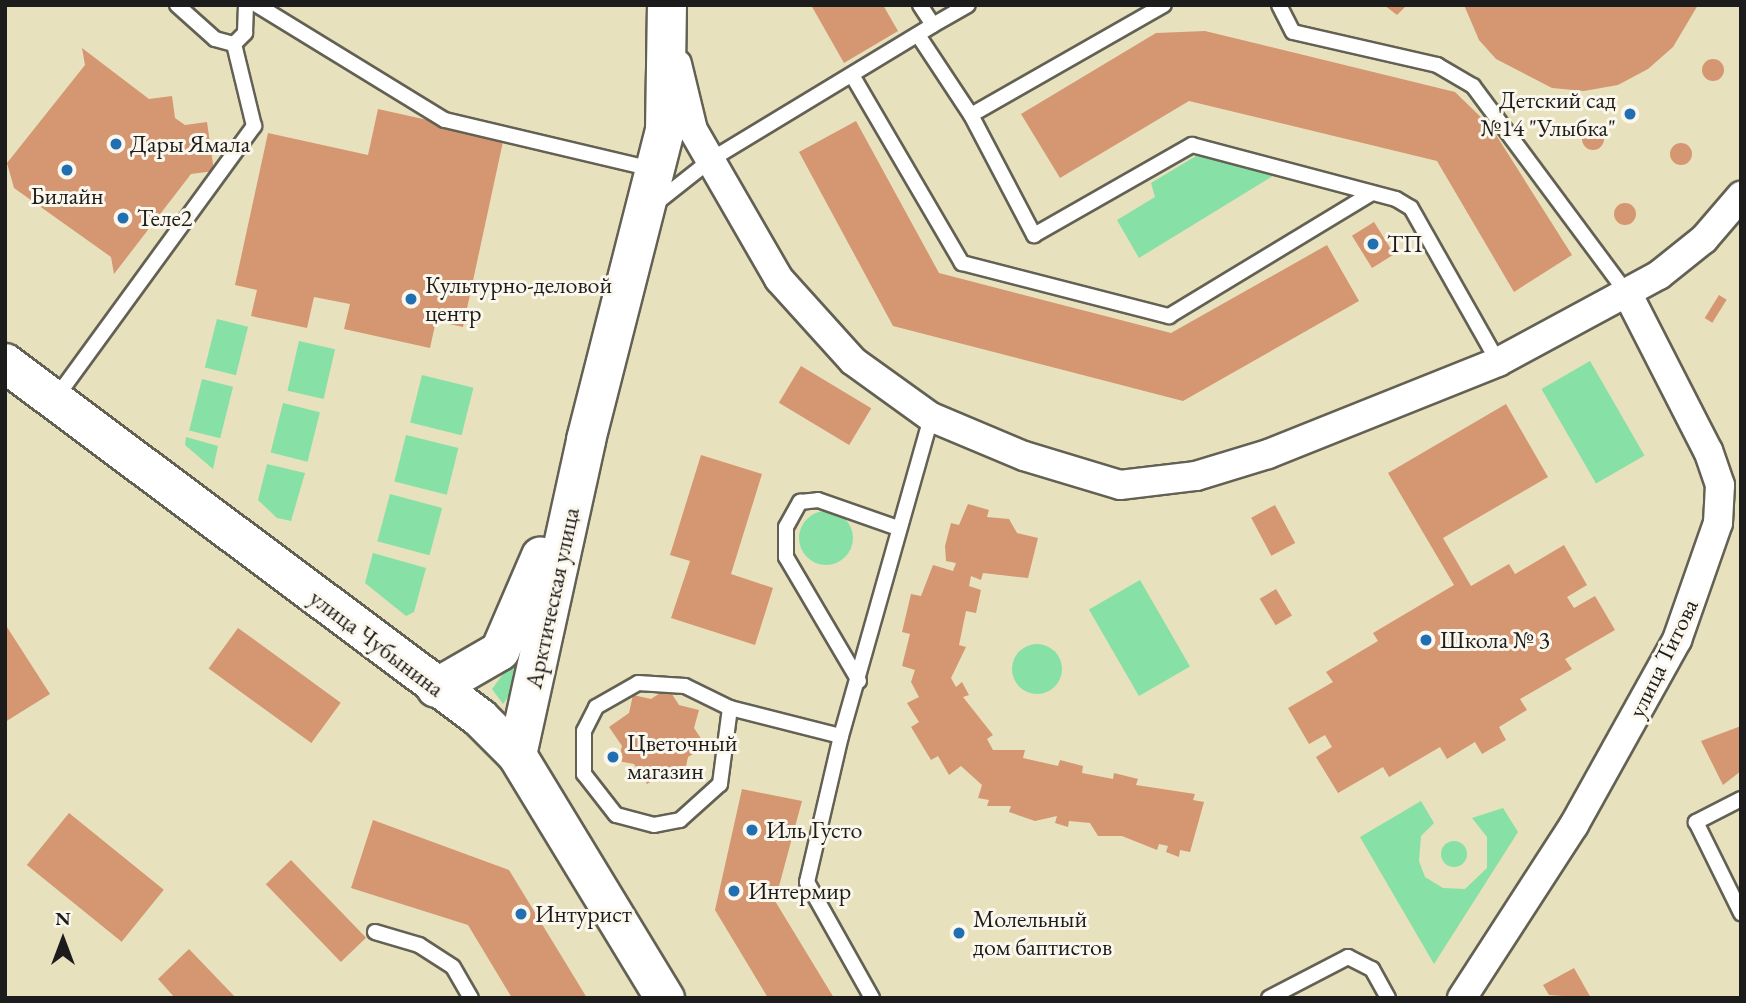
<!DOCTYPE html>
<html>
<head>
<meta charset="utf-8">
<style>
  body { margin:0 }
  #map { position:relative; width:1746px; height:1003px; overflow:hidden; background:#e8e1bd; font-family:"EB Garamond",serif }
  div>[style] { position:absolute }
  .green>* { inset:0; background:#87e0a5; transform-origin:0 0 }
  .round { border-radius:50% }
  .building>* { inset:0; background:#d49771; transform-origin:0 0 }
  .roads { filter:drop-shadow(2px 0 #636154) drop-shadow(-2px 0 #636154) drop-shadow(0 2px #636154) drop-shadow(0 -2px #636154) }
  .lane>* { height:14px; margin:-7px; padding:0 7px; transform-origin:7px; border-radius:7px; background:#fff }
  .street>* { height:28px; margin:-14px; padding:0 14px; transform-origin:14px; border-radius:14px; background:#fff }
  .secondary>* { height:38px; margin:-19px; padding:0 19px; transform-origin:19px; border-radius:19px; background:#fff }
  .dots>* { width:19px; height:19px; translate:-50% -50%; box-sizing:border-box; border:4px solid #fbf7ec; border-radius:50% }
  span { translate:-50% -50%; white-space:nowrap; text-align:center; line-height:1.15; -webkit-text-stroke:6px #fbf7ec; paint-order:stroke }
  .poi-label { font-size:24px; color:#1c1c1c }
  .right { translate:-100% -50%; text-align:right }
  .left { translate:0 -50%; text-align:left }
  .street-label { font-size:24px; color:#1c1c1c }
  .frame { position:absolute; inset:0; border:7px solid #1c1c1c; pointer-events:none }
  .north { position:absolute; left:28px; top:905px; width:70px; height:70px; -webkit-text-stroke:5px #fbf7ec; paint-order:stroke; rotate:0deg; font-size:19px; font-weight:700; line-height:28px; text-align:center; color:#1c1c1c }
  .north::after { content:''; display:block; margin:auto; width:24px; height:32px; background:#1c1c1c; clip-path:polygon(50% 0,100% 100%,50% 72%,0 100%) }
</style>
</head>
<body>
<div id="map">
  <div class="green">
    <i style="clip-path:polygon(1201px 153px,1276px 174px,1139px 258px,1117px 220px,1155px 197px,1151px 183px)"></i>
    <i style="left:217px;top:319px;width:32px;height:50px;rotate:14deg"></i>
    <i style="left:299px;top:341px;width:37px;height:51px;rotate:13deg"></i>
    <i style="left:1590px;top:361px;width:109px;height:56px;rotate:60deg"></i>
    <i style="left:422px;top:375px;width:53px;height:49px;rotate:14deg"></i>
    <i style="left:202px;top:379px;width:32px;height:53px;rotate:14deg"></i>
    <i style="left:283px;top:403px;width:38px;height:51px;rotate:14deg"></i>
    <i style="left:406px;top:435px;width:54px;height:48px;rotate:14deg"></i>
    <i style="clip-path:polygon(186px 437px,218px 446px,213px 469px,185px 445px)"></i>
    <i style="clip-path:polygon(267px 464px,305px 473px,291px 521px,277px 518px,258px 500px)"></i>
    <i style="left:390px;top:494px;width:54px;height:49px;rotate:15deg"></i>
    <i class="round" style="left:799px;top:511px;width:54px;height:54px"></i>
    <i style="clip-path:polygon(373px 553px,426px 568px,414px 612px,406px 616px,365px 583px)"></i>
    <i style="left:1140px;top:580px;width:100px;height:59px;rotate:60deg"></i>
    <i class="round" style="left:1012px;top:644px;width:50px;height:50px"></i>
    <i style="clip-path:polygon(512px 662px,529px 668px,503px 704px,492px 689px)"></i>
    <i style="clip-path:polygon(1421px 801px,1434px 823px,1421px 836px,1419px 861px,1425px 877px,1443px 888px,1465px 889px,1487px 868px,1487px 837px,1472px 818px,1503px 808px,1518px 832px,1434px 964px,1360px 837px)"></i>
    <i class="round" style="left:1441px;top:841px;width:26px;height:26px"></i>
  </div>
  <div class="building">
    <i style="clip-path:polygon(811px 5px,883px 5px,898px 31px,844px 63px)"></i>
    <i style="clip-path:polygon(1384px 5px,1407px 5px,1397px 15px)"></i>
    <i style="clip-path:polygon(1464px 5px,1698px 5px,1673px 47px,1648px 69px,1618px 85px,1584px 91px,1552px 88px,1496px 59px,1479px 40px)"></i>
    <i style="clip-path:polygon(1205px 31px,1455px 92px,1491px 127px,1572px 255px,1514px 292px,1437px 161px,1189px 101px,1060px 178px,1021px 114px,1156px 33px)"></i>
    <i style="clip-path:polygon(82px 48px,149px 99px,172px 96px,175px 118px,185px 125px,207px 122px,214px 171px,191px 174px,114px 274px,111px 257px,14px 188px,7px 163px,85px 65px)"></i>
    <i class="round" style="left:1702px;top:59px;width:22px;height:22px"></i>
    <i style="clip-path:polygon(378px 109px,504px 137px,463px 327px,436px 321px,430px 348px,344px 329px,350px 304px,314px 297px,307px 328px,251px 316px,257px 290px,235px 285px,268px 133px,368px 155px)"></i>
    <i style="clip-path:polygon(856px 121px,939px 273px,1171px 333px,1327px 245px,1359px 301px,1183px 401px,893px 326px,799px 152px)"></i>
    <i class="round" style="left:1582px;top:128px;width:22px;height:22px"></i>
    <i class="round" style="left:1670px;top:143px;width:22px;height:22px"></i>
    <i class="round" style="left:1614px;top:203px;width:22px;height:22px"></i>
    <i style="left:1374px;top:222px;width:38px;height:26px;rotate:58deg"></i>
    <i style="left:1719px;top:295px;width:9px;height:27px;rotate:32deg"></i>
    <i style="left:801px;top:366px;width:82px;height:43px;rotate:31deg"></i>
    <i style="clip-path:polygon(1506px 404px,1548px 477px,1443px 538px,1471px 586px,1509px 564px,1515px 574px,1564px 545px,1587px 585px,1567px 597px,1574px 608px,1595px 596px,1615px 630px,1565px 659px,1572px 669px,1520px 699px,1527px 710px,1499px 727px,1506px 740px,1482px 754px,1475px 742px,1447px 759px,1440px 747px,1389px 777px,1383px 767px,1338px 793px,1316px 757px,1332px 747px,1325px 735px,1309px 744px,1288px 708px,1333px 682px,1326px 672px,1378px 641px,1373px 633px,1454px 585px,1388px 473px)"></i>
    <i style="clip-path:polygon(701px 455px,762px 474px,731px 574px,773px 588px,755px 645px,671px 618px,690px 561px,670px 555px)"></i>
    <i style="clip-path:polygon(968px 504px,989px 510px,987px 517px,1009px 519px,1017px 533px,1038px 538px,1028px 578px,983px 573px,981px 580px,971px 576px,969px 586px,981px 590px,976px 613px,966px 611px,959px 645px,966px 647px,951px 678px,956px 687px,962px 682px,969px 695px,963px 697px,993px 735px,987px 739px,993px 750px,1025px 750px,1023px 758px,1058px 766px,1060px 760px,1083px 766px,1082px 773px,1113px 779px,1114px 773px,1138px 779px,1136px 785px,1195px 794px,1193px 800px,1204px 802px,1190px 852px,1180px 850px,1179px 857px,1166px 852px,1168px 846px,1159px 844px,1157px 850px,1122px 836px,1098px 836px,1090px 823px,1069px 821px,1068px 827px,1055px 823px,1057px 816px,1035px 821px,1009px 812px,1011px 806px,987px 806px,989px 800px,978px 798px,982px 785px,961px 766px,949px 775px,938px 756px,931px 760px,911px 727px,919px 722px,907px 703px,919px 697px,911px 682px,915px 670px,902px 666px,910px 634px,902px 632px,911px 594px,921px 596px,933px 565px,953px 571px,956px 563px,946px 561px,945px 546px,951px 523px,959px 525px)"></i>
    <i style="left:1275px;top:505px;width:43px;height:27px;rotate:62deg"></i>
    <i style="left:1276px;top:589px;width:31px;height:19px;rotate:59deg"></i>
    <i style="clip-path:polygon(5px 624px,50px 694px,5px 722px)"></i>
    <i style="left:238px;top:628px;width:127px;height:50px;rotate:36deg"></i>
    <i style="clip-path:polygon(668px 688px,679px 705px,699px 710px,694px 728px,706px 746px,688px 757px,684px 776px,666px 772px,647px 784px,634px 764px,618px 761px,622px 746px,609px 727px,629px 713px,633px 695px,651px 699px)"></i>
    <i style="clip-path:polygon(1741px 726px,1741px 771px,1723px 785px,1701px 741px)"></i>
    <i style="clip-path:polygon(742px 789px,802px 801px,775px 901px,834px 998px,768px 998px,715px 910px)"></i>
    <i style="left:69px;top:813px;width:122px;height:67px;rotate:39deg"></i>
    <i style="clip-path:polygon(373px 820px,509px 870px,587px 998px,512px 998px,468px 925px,351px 888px)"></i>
    <i style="left:291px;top:860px;width:108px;height:35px;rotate:46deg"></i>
    <i style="clip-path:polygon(189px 949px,236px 998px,175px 998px,158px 979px)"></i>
    <i style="clip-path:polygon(1574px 968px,1591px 998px,1549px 995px,1543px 985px)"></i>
  </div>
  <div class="roads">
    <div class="lane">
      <i style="left:177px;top:5px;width:51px;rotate:41.8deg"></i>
      <i style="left:215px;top:39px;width:20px;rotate:15deg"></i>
      <i style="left:234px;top:44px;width:16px;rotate:-45deg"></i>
      <i style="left:245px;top:33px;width:28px;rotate:-88deg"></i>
      <i style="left:257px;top:5px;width:220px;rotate:31.5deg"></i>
      <i style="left:445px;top:120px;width:214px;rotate:13.3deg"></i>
      <i style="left:1279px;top:5px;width:30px;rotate:63deg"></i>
      <i style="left:1293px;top:32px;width:148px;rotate:12.9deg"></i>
      <i style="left:1437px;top:65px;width:42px;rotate:30.3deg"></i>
      <i style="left:1473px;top:86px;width:260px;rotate:53.4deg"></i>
      <i style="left:933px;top:25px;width:40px;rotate:-29.7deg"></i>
      <i style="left:918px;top:35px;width:96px;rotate:56.5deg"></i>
      <i style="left:971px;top:115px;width:136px;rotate:62.3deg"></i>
      <i style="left:1034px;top:235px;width:182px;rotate:-29.7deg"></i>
      <i style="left:1192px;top:145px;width:211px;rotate:14.8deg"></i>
      <i style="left:1396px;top:199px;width:17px;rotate:31deg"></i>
      <i style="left:1411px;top:208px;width:177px;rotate:60.5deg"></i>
      <i style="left:852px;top:75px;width:218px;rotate:59.7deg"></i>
      <i style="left:962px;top:263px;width:214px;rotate:14.4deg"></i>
      <i style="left:1169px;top:316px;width:237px;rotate:-31.2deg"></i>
      <i style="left:971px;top:115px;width:222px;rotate:-29.7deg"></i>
      <i style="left:655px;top:204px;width:73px;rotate:-38.3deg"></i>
      <i style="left:712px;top:159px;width:258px;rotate:-31.2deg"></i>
      <i style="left:933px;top:25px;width:24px;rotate:-123deg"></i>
      <i style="left:55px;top:399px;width:338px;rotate:-53.9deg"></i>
      <i style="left:254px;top:126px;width:84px;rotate:-103.7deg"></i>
      <i style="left:859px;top:681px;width:144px;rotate:-120.5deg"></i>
      <i style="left:786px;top:557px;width:30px;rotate:-90deg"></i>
      <i style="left:786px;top:527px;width:29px;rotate:-61deg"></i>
      <i style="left:800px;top:502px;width:18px;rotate:-6deg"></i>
      <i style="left:818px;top:500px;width:85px;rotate:19.3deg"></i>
      <i style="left:730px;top:708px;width:77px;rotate:97.5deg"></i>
      <i style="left:720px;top:784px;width:54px;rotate:138deg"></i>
      <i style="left:680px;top:820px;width:26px;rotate:169deg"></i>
      <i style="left:654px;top:825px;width:39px;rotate:-165deg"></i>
      <i style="left:616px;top:815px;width:52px;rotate:-128deg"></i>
      <i style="left:584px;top:774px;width:43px;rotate:-90deg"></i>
      <i style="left:584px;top:731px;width:27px;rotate:-63deg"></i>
      <i style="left:596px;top:707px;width:48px;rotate:-29.7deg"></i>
      <i style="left:638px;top:683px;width:47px;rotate:3.7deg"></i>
      <i style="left:685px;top:686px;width:50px;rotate:26.1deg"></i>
      <i style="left:730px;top:708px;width:114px;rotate:14.2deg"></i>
      <i style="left:841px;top:736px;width:150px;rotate:103.1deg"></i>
      <i style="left:807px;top:882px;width:133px;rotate:60.7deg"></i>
      <i style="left:841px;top:736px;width:331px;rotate:-74.2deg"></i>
      <i style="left:1741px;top:799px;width:51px;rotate:152.9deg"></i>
      <i style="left:1696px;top:822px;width:102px;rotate:63.7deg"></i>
      <i style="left:375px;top:932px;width:46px;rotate:16.5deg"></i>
      <i style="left:419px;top:945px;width:40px;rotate:32.9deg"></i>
      <i style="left:453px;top:967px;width:36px;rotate:60deg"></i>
      <i style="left:1269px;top:998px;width:89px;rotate:-27.4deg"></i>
      <i style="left:1348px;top:957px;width:27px;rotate:27deg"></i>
      <i style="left:1372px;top:969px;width:33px;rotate:61deg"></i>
    </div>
    <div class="street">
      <i style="left:677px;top:64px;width:68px;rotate:76.4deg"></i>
      <i style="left:693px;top:130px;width:172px;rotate:60deg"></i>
      <i style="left:779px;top:279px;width:110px;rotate:47.9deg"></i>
      <i style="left:853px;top:361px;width:96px;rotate:35.7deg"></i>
      <i style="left:931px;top:417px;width:101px;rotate:22.8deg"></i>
      <i style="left:1024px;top:456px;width:100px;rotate:16.8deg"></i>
      <i style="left:1120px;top:485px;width:77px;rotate:-6.8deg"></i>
      <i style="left:1196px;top:476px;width:75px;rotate:-17deg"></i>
      <i style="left:1268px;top:454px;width:248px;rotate:-21.8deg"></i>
      <i style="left:1498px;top:362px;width:183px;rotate:-28.4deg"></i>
      <i style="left:1659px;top:275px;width:58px;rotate:-38.7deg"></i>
      <i style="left:1704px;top:239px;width:57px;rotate:-49.3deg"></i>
      <i style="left:1462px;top:998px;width:206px;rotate:-57.1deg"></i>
      <i style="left:1574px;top:825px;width:212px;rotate:-60.9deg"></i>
      <i style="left:1677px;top:640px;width:124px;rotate:-70.7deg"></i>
      <i style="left:1718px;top:523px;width:38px;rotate:-87deg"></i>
      <i style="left:1720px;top:485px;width:36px;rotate:-109deg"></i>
      <i style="left:1708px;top:451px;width:175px;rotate:-117.1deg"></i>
    </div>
    <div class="secondary">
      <i style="left:5px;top:363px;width:593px;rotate:36.77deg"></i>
      <i style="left:480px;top:718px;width:52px;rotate:45deg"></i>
      <i style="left:517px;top:755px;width:285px;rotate:58.7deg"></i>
      <i style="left:436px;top:688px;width:74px;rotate:-30deg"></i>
      <i style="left:500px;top:651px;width:103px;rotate:-66.7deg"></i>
      <i style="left:517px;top:755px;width:322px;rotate:-77.6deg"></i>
      <i style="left:586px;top:440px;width:319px;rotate:-75.7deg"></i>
      <i style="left:665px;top:131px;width:126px;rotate:-89.1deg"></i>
    </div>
  </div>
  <div class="dots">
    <i style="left:1630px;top:114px;background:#1f6fb2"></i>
    <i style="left:116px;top:144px;background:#1f6fb2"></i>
    <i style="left:67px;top:170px;background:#1f6fb2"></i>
    <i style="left:123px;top:218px;background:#1f6fb2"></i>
    <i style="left:1373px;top:244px;background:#1f6fb2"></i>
    <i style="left:411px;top:299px;background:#1f6fb2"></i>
    <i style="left:1426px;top:640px;background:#1f6fb2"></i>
    <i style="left:613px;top:757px;background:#1f6fb2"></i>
    <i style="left:752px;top:830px;background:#1f6fb2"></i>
    <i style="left:734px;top:891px;background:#1f6fb2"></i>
    <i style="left:521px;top:914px;background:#1f6fb2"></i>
    <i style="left:959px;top:933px;background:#1f6fb2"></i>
  </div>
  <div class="poi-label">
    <span class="right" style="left:1616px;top:114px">Детский сад<br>№14 "Улыбка"</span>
    <span class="left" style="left:130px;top:144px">Дары Ямала</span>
    <span style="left:67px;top:196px">Билайн</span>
    <span class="left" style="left:137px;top:218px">Теле2</span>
    <span class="left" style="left:1387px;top:244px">ТП</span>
    <span class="left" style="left:425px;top:299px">Культурно-деловой<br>центр</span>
    <span class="left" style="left:1440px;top:640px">Школа № 3</span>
    <span class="left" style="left:627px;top:757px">Цветочный<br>магазин</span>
    <span class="left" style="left:766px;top:830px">Иль Густо</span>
    <span class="left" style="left:748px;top:891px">Интермир</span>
    <span class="left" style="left:535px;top:914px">Интурист</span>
    <span class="left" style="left:973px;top:933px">Молельный<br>дом баптистов</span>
  </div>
  <div class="street-label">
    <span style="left:552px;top:598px;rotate:-78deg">Арктическая улица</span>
    <span style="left:377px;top:643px;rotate:37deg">улица Чубынина</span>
    <span style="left:1663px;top:658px;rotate:-64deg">улица Титова</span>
  </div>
  <div class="frame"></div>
  <div class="north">N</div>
</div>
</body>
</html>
